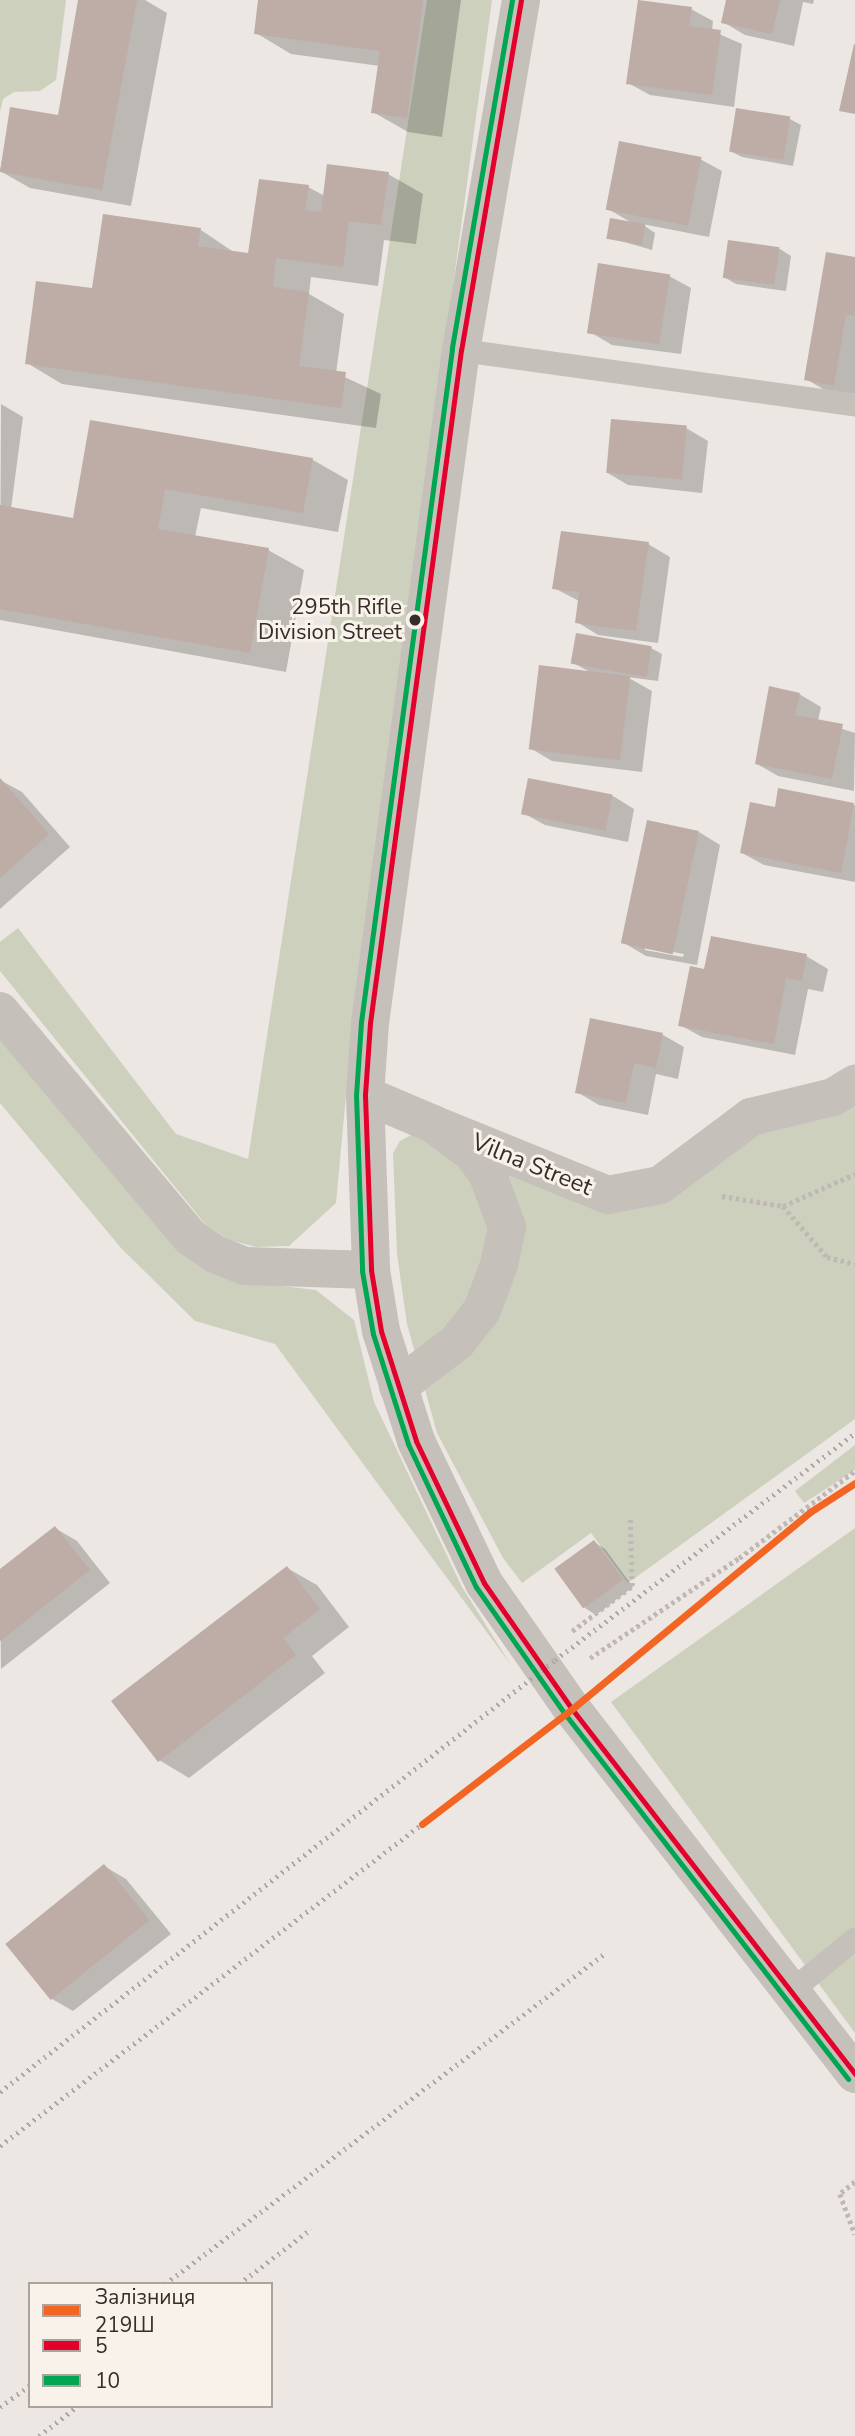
<!DOCTYPE html>
<html>
<head>
<meta charset="utf-8">
<style>
  body { margin:0 }
  #map { position:relative; width:855px; height:2436px; overflow:hidden; background:#ece7e2; font-family:"Nunito Sans",sans-serif }
  div>[style] { position:absolute }
  .green>* { inset:0; background:#ced0be }
  .shadow>* { inset:0; background:#0003 }
  .building>* { inset:0; background:#beaca6; transform-origin:0 0 }
  .path>* { height:4.5px; margin-top:-2.25px; transform-origin:0; background:repeating-linear-gradient(90deg,#bfb8b4 0 3.5px,transparent 0 7px) }
  .service>* { height:23px; margin:-11.5px; padding:0 11.5px; transform-origin:11.5px; border-radius:11.5px; background:#c6c0bb }
  .minor>* { height:38px; margin:-19px; padding:0 19px; transform-origin:19px; border-radius:19px; background:#c6c0bb }
  .tertiary>* { height:38px; margin:-19px; padding:0 19px; transform-origin:19px; border-radius:19px; background:#c6c0bb }
  .rail>* { height:5px; margin-top:-2.5px; transform-origin:0; background:repeating-linear-gradient(90deg,#aea9a5 0 2px,transparent 0 7px) }
  .bus-1>* { height:5px; margin:-2.5px; padding:0 2.5px; transform-origin:2.5px; border-radius:2.5px; background:#e4002b }
  .bus-2>* { height:5px; margin:-2.5px; padding:0 2.5px; transform-origin:2.5px; border-radius:2.5px; background:#00a651 }
  .rail-1>* { height:7px; margin:-3.5px; padding:0 3.5px; transform-origin:3.5px; border-radius:3.5px; background:#f26522 }
  .dots>* { width:19px; height:19px; translate:-50% -50%; box-sizing:border-box; border:4px solid #f8f2eb; border-radius:50% }
  span { translate:-50% -50%; white-space:nowrap; text-align:center; line-height:1.15; -webkit-text-stroke:6px #f8f2eb; paint-order:stroke }
  .bus-label { font-size:22px; color:#362d2a }
  .right { translate:-100% -50%; text-align:right }
  .street-label { font-size:24px; color:#362d2a }
  .legend { position:absolute; left:28px; top:2282px; width:245px; height:126px; box-sizing:border-box; background:#f8f2eb; border:2px solid #aaa39e; margin:0; padding:9px 12px; list-style:none; font-size:21px; color:#362d2a }
  .legend li { display:flex; align-items:center; gap:14px; height:35px }
  .legend b { width:35px; border:2px solid #aaa39e }
</style>
</head>
<body>
<div id="map">
  <div class="green">
    <i style="clip-path:polygon(0 0,66px 0,56px 80px,40px 91px,14px 92px,3px 99px,0 112px)"></i>
    <i style="clip-path:polygon(427px 0,492px 0,353px 1019px,336px 1203px,289px 1246px,256px 1247px,229px 1240px,205px 1224px,0 971px,0 942px,18px 928px,176px 1134px,248px 1159px)"></i>
    <i style="clip-path:polygon(0 1032px,239px 1281px,316px 1290px,354px 1320px,374px 1402px,462px 1587px,511px 1665px,275px 1344px,195px 1321px,121px 1248px,0 1103px)"></i>
    <i style="clip-path:polygon(855px 1095px,855px 1419px,628px 1583px,591px 1533px,522px 1583px,503px 1558px,437px 1433px,407px 1324px,397px 1254px,393px 1153px,400px 1141px,413px 1134px,610px 1209px,716px 1152px)"></i>
    <i style="clip-path:polygon(855px 1445px,855px 1470px,804px 1503px,795px 1491px)"></i>
    <i style="clip-path:polygon(855px 1528px,855px 2033px,611px 1702px)"></i>
  </div>
  <div class="shadow">
    <i style="clip-path:polygon(80px 0,145px 0,167px 13px,131px 206px,30px 188px,0 171px,11px 109px,59px 117px)"></i>
    <i style="clip-path:polygon(260px 0,461px 0,442px 137px,408px 132px,373px 112px,380px 66px,291px 54px,256px 33px)"></i>
    <i style="clip-path:polygon(728px 0,814px 0,813px 4px,803px 2px,794px 46px,745px 35px,723px 22px)"></i>
    <i style="clip-path:polygon(691px 9px,713px 21px,712px 31px,742px 44px,734px 107px,650px 95px,628px 83px)"></i>
    <i style="clip-path:polygon(790px 119px,801px 125px,793px 166px,742px 157px,730px 151px)"></i>
    <i style="clip-path:polygon(700px 159px,722px 171px,709px 237px,642px 224px,655px 233px,652px 250px,607px 237px,632px 223px,608px 209px)"></i>
    <i style="clip-path:polygon(388px 174px,423px 194px,416px 244px,384px 240px,378px 286px,311px 277px,309px 294px,344px 314px,336px 373px,381px 394px,376px 428px,62px 384px,27px 363px,93px 290px,201px 230px,235px 253px,249px 255px,308px 187px,325px 196px)"></i>
    <i style="clip-path:polygon(780px 249px,791px 256px,786px 291px,736px 284px,724px 277px)"></i>
    <i style="clip-path:polygon(855px 259px,855px 397px,828px 392px,806px 379px)"></i>
    <i style="clip-path:polygon(669px 276px,691px 288px,681px 354px,612px 345px,590px 332px)"></i>
    <i style="clip-path:polygon(1px 404px,23px 417px,11px 509px,74px 520px,92px 422px,313px 460px,348px 480px,338px 532px,201px 508px,195px 537px,268px 550px,304px 570px,286px 672px,0 620px)"></i>
    <i style="clip-path:polygon(686px 428px,708px 441px,702px 493px,628px 485px,606px 472px)"></i>
    <i style="clip-path:polygon(648px 544px,670px 557px,658px 643px,598px 635px,577px 622px,579px 601px,554px 588px)"></i>
    <i style="clip-path:polygon(651px 648px,662px 654px,658px 681px,627px 677px,652px 691px,642px 772px,552px 761px,530px 748px,592px 673px,573px 663px)"></i>
    <i style="clip-path:polygon(799px 694px,821px 707px,818px 721px,855px 733px,854px 791px,778px 776px,757px 764px)"></i>
    <i style="clip-path:polygon(0 780px,22px 792px,70px 847px,0 909px)"></i>
    <i style="clip-path:polygon(530px 780px,613px 796px,634px 809px,628px 842px,545px 825px,523px 813px)"></i>
    <i style="clip-path:polygon(855px 805px,855px 882px,764px 865px,742px 853px,776px 809px)"></i>
    <i style="clip-path:polygon(evenodd,699px 832px,720px 845px,697px 965px,646px 956px,624px 943px,699px 832px,645px 947px,684px 954px,683px 957px,645px 950px,645px 947px)"></i>
    <i style="clip-path:polygon(806px 956px,828px 969px,823px 992px,808px 989px,795px 1055px,702px 1037px,680px 1025px,706px 971px)"></i>
    <i style="clip-path:polygon(663px 1035px,684px 1047px,678px 1079px,656px 1074px,648px 1115px,599px 1105px,577px 1092px)"></i>
    <i style="clip-path:polygon(55px 1528px,77px 1541px,110px 1583px,1px 1669px,0 1571px)"></i>
    <i style="clip-path:polygon(594px 1542px,605px 1549px,633px 1587px,596px 1615px,585px 1608px)"></i>
    <i style="clip-path:polygon(287px 1568px,317px 1585px,349px 1627px,312px 1656px,325px 1673px,189px 1778px,159px 1760px)"></i>
    <i style="clip-path:polygon(104px 1866px,126px 1879px,171px 1934px,73px 2011px,52px 1999px)"></i>
  </div>
  <div class="building">
    <i style="clip-path:polygon(78px 0,137px 0,102px 190px,0 172px,10px 107px,58px 115px)"></i>
    <i style="clip-path:polygon(258px 0,423px 0,407px 118px,371px 113px,380px 51px,254px 34px)"></i>
    <i style="clip-path:polygon(638px 0,692px 7px,689px 26px,721px 30px,712px 95px,626px 84px)"></i>
    <i style="clip-path:polygon(726px 0,780px 0,772px 34px,721px 23px)"></i>
    <i style="clip-path:polygon(854px 44px,855px 44px,855px 114px,839px 111px)"></i>
    <i style="left:736px;top:108px;width:55px;height:44px;rotate:9deg"></i>
    <i style="left:619px;top:141px;width:84px;height:70px;rotate:11deg"></i>
    <i style="clip-path:polygon(327px 164px,389px 172px,381px 225px,349px 221px,343px 267px,276px 258px,273px 287px,309px 292px,299px 366px,346px 372px,341px 408px,25px 364px,36px 281px,92px 288px,103px 214px,201px 228px,198px 246px,248px 253px,259px 179px,309px 185px,305px 210px,321px 212px)"></i>
    <i style="left:610px;top:218px;width:36px;height:21px;rotate:10deg"></i>
    <i style="left:728px;top:240px;width:52px;height:38px;rotate:8deg"></i>
    <i style="clip-path:polygon(826px 252px,855px 257px,855px 316px,846px 314px,834px 386px,804px 380px)"></i>
    <i style="left:598px;top:263px;width:73px;height:71px;rotate:9deg"></i>
    <i style="left:611px;top:419px;width:76px;height:54px;rotate:5deg"></i>
    <i style="clip-path:polygon(90px 420px,313px 458px,303px 513px,165px 489px,158px 529px,269px 548px,250px 653px,0 609px,0 505px,73px 518px)"></i>
    <i style="clip-path:polygon(561px 531px,649px 542px,636px 631px,575px 623px,579px 592px,552px 589px)"></i>
    <i style="left:576px;top:633px;width:77px;height:31px;rotate:10deg"></i>
    <i style="left:539px;top:665px;width:92px;height:85px;rotate:7deg"></i>
    <i style="clip-path:polygon(769px 686px,800px 693px,795px 715px,843px 724px,832px 779px,755px 764px)"></i>
    <i style="clip-path:polygon(0 778px,49px 834px,0 878px)"></i>
    <i style="left:528px;top:778px;width:86px;height:37px;rotate:11deg"></i>
    <i style="clip-path:polygon(778px 788px,854px 803px,841px 873px,740px 853px,750px 802px,775px 807px)"></i>
    <i style="left:647px;top:820px;width:53px;height:126px;rotate:12deg"></i>
    <i style="clip-path:polygon(711px 936px,807px 954px,802px 981px,786px 978px,774px 1044px,678px 1026px,690px 966px,704px 969px)"></i>
    <i style="clip-path:polygon(590px 1018px,663px 1033px,656px 1068px,634px 1063px,626px 1103px,575px 1093px)"></i>
    <i style="clip-path:polygon(55px 1526px,90px 1570px,0 1641px,0 1569px)"></i>
    <i style="left:594px;top:1540px;width:49px;height:49px;rotate:54deg"></i>
    <i style="clip-path:polygon(287px 1566px,320px 1609px,283px 1638px,296px 1655px,158px 1762px,111px 1701px)"></i>
    <i style="left:104px;top:1864px;width:72px;height:127px;rotate:51deg"></i>
  </div>
  <div class="path">
    <i style="left:722px;top:1196px;width:62px;rotate:9.3deg"></i>
    <i style="left:783px;top:1206px;width:79px;rotate:-24deg"></i>
    <i style="left:783px;top:1206px;width:67px;rotate:49.2deg"></i>
    <i style="left:827px;top:1257px;width:29px;rotate:14deg"></i>
    <i style="left:572px;top:1631px;width:75px;rotate:-36.9deg"></i>
    <i style="left:632px;top:1586px;width:67px;rotate:-91.7deg"></i>
    <i style="left:590px;top:1658px;width:179px;rotate:-33.9deg"></i>
    <i style="left:739px;top:1558px;width:145px;rotate:-36.9deg"></i>
    <i style="left:855px;top:2182px;width:19px;rotate:141deg"></i>
    <i style="left:840px;top:2194px;width:43px;rotate:69.4deg"></i>
  </div>
  <div class="service">
    <i style="left:461px;top:350px;width:398px;rotate:7.9deg"></i>
    <i style="left:789px;top:1992px;width:85px;rotate:-39.3deg"></i>
  </div>
  <div class="minor">
    <i style="left:0;top:1011px;width:295px;rotate:49.9deg"></i>
    <i style="left:190px;top:1237px;width:30px;rotate:34deg"></i>
    <i style="left:215px;top:1254px;width:31px;rotate:22deg"></i>
    <i style="left:244px;top:1266px;width:127px;rotate:1.8deg"></i>
    <i style="left:365px;top:1095px;width:74px;rotate:23.1deg"></i>
    <i style="left:433px;top:1124px;width:49px;rotate:36.6deg"></i>
    <i style="left:472px;top:1153px;width:25px;rotate:53deg"></i>
    <i style="left:487px;top:1173px;width:58px;rotate:69.7deg"></i>
    <i style="left:507px;top:1227px;width:39px;rotate:102deg"></i>
    <i style="left:499px;top:1265px;width:48px;rotate:110.7deg"></i>
    <i style="left:482px;top:1310px;width:41px;rotate:128deg"></i>
    <i style="left:457px;top:1342px;width:74px;rotate:142.7deg"></i>
    <i style="left:433px;top:1124px;width:189px;rotate:22.1deg"></i>
    <i style="left:608px;top:1195px;width:53px;rotate:-10.9deg"></i>
    <i style="left:660px;top:1185px;width:114px;rotate:-36.8deg"></i>
    <i style="left:751px;top:1117px;width:84px;rotate:-13.7deg"></i>
    <i style="left:833px;top:1097px;width:26px;rotate:-31deg"></i>
  </div>
  <div class="tertiary">
    <i style="left:521px;top:0;width:355px;rotate:99.7deg"></i>
    <i style="left:461px;top:350px;width:679px;rotate:97.7deg"></i>
    <i style="left:370px;top:1023px;width:72px;rotate:94deg"></i>
    <i style="left:365px;top:1095px;width:175px;rotate:88deg"></i>
    <i style="left:371px;top:1270px;width:62px;rotate:80.7deg"></i>
    <i style="left:381px;top:1331px;width:115px;rotate:72.3deg"></i>
    <i style="left:416px;top:1441px;width:157px;rotate:64.4deg"></i>
    <i style="left:484px;top:1583px;width:154px;rotate:55.1deg"></i>
    <i style="left:572px;top:1709px;width:462px;rotate:52.2deg"></i>
  </div>
  <div class="rail">
    <i style="left:0;top:2092px;width:703px;rotate:-37.9deg"></i>
    <i style="left:555px;top:1660px;width:376px;rotate:-37.1deg"></i>
    <i style="left:0;top:2146px;width:531px;rotate:-37.34deg"></i>
    <i style="left:165px;top:2284px;width:549px;rotate:-36.93deg"></i>
    <i style="left:239px;top:2284px;width:91px;rotate:-37.4deg"></i>
    <i style="left:0;top:2407px;width:37px;rotate:-36deg"></i>
    <i style="left:39px;top:2436px;width:49px;rotate:-37.6deg"></i>
  </div>
  <div class="bus-1">
    <i style="left:521px;top:0;width:355px;rotate:99.7deg"></i>
    <i style="left:461px;top:350px;width:679px;rotate:97.7deg"></i>
    <i style="left:370px;top:1023px;width:72px;rotate:94deg"></i>
    <i style="left:365px;top:1095px;width:175px;rotate:88deg"></i>
    <i style="left:371px;top:1270px;width:62px;rotate:80.7deg"></i>
    <i style="left:381px;top:1331px;width:115px;rotate:72.3deg"></i>
    <i style="left:416px;top:1441px;width:157px;rotate:64.4deg"></i>
    <i style="left:484px;top:1583px;width:154px;rotate:55.1deg"></i>
    <i style="left:572px;top:1709px;width:462px;rotate:52.2deg"></i>
  </div>
  <div class="bus-2">
    <i style="left:512px;top:0;width:354px;rotate:99.8deg"></i>
    <i style="left:452px;top:349px;width:679px;rotate:97.7deg"></i>
    <i style="left:361px;top:1022px;width:73px;rotate:93.9deg"></i>
    <i style="left:356px;top:1095px;width:176px;rotate:88deg"></i>
    <i style="left:362px;top:1271px;width:64px;rotate:80.1deg"></i>
    <i style="left:373px;top:1334px;width:115px;rotate:72.3deg"></i>
    <i style="left:408px;top:1444px;width:158px;rotate:64.6deg"></i>
    <i style="left:476px;top:1587px;width:155px;rotate:55deg"></i>
    <i style="left:565px;top:1714px;width:462px;rotate:52.2deg"></i>
  </div>
  <div class="rail-1">
    <i style="left:422px;top:1824px;width:189px;rotate:-37.5deg"></i>
    <i style="left:572px;top:1709px;width:309px;rotate:-39.6deg"></i>
    <i style="left:810px;top:1512px;width:54px;rotate:-32.8deg"></i>
  </div>
  <div class="dots">
    <i style="left:415px;top:620px;background:#362d2a"></i>
  </div>
  <div class="bus-label">
    <span class="right" style="left:402px;top:620px">295th Rifle<br>Division Street</span>
  </div>
  <div class="street-label">
    <span style="left:532px;top:1165px;rotate:22deg">Vilna Street</span>
  </div>
  <ul class="legend">
  <li><b style="height:9px;background:#f26522"></b>Залізниця 219Ш</li>
  <li><b style="height:9px;background:#e4002b"></b>5</li>
  <li><b style="height:9px;background:#00a651"></b>10</li>
  </ul>
</div>
</body>
</html>
